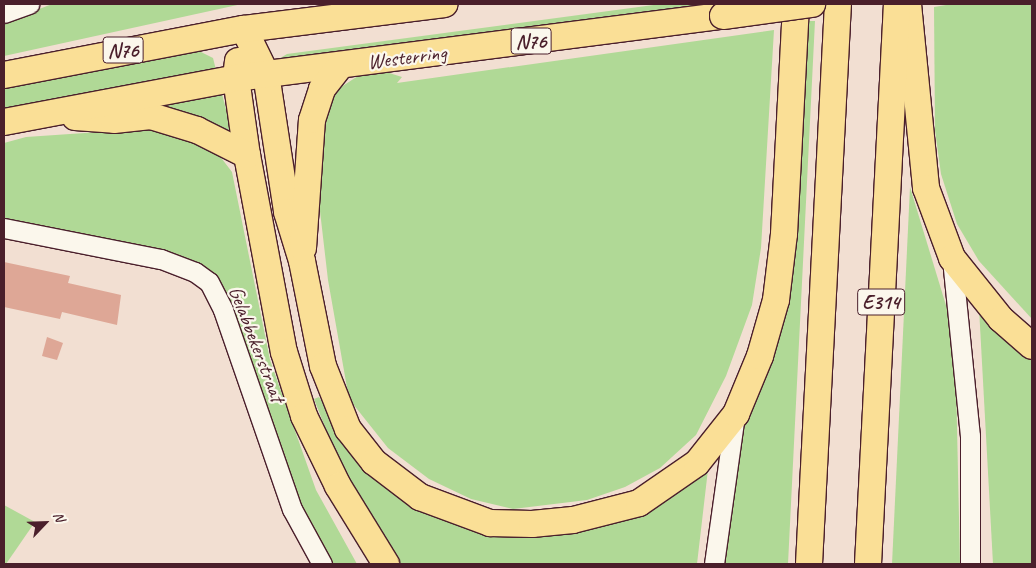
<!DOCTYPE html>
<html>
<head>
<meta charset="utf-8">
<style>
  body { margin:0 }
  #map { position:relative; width:1036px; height:568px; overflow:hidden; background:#f2dfd2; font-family:Caveat,sans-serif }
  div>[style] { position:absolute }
  .green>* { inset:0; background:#b0d996 }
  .building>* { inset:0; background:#dea796 }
  .roads { filter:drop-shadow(1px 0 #4a1f2b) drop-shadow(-1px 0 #4a1f2b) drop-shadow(0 1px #4a1f2b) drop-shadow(0 -1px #4a1f2b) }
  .minor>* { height:19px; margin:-9.5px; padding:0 9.5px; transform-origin:9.5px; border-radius:9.5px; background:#fbf7ec }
  .highway>* { height:26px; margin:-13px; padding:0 13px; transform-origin:13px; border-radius:13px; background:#fadf96 }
  .bridges { filter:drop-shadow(1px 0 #4a1f2b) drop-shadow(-1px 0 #4a1f2b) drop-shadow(0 1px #4a1f2b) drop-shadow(0 -1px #4a1f2b) }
  .highway-bridge>* { height:26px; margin:-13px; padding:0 13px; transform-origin:13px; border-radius:13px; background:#fadf96 }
  span { translate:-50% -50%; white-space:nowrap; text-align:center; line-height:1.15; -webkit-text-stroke:4.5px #fbf7ec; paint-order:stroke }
  .shield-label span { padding:1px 4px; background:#fbf7ec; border:1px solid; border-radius:4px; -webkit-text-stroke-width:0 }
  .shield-label { font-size:20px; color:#4a1f2b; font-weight:700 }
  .street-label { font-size:21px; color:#4a1f2b }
  .frame { position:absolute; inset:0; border:5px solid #4a1f2b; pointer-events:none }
  .north { position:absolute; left:20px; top:498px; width:50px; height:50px; -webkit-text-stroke:4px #fbf7ec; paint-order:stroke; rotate:66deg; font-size:14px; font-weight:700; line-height:20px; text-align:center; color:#4a1f2b }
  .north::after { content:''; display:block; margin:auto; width:18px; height:22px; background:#4a1f2b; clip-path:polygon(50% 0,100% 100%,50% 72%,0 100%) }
</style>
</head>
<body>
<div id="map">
  <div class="green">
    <i style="clip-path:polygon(52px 4px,242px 4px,4px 56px,4px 23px)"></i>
    <i style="clip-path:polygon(661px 4px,714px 4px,272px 63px,287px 54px)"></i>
    <i style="clip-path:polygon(952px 4px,1032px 4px,1032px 319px,979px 261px,957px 224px,941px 174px,935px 130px,934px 7px)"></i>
    <i style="clip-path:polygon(804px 21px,815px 21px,788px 564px,724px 564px,742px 426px,757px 389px)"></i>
    <i style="clip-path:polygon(774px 30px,761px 248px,752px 305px,726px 376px,696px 435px,660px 468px,625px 487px,587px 500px,513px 509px,471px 499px,429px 479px,388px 448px,349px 399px,328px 280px,318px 194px,320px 143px,335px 91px,358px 76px,383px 71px,402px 77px,397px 83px)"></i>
    <i style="clip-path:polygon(197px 50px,213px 58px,216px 70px,4px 112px,4px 89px,53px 75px)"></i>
    <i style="clip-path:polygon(222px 94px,232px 132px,229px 135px,156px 104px)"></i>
    <i style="clip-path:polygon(158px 128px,219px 155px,232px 172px,270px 360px,316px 490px,357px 564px,331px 564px,301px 508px,228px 297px,218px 282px,4px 221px,4px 143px,26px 137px)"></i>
    <i style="clip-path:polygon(910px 187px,955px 335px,960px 564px,892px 564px)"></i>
    <i style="clip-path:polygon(979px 308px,1032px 360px,1032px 564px,993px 564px)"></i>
    <i style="clip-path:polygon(319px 397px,353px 450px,384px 482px,552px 535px,594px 528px,638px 513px,709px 461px,697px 564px,396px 564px,338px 460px,314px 399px)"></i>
    <i style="clip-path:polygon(4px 505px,35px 522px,6px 564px,4px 564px)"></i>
  </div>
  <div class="building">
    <i style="clip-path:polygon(4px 262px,70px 276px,68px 283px,121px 295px,117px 325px,62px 312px,60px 319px,4px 307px)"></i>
    <i style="clip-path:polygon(47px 337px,63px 343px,57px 360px,42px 356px)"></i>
  </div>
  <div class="roads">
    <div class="minor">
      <i style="left:4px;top:13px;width:27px;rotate:-20deg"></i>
      <i style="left:4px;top:228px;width:160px;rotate:11.2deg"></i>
      <i style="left:161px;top:259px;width:36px;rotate:21deg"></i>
      <i style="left:195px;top:272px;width:17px;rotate:36deg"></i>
      <i style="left:209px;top:282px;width:31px;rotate:63deg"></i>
      <i style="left:223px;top:310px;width:211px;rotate:70.9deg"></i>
      <i style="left:292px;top:509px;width:63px;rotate:61.4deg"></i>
      <i style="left:952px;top:259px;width:178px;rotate:84.2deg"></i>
      <i style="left:970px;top:436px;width:128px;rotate:90deg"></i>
      <i style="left:714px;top:564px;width:150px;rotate:-82deg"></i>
    </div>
    <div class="highway">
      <i style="left:908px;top:4px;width:185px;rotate:84.4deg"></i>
      <i style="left:926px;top:188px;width:75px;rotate:69.6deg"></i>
      <i style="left:952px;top:258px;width:78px;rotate:51.2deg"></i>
      <i style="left:1001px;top:319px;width:41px;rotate:41.1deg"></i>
      <i style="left:244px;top:29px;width:50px;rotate:63.9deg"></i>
      <i style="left:266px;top:74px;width:140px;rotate:81.3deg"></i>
      <i style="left:287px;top:212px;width:51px;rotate:73deg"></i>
      <i style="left:302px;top:261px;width:107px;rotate:78.7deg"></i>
      <i style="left:323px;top:366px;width:68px;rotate:68.4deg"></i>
      <i style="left:348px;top:429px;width:42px;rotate:51.8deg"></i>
      <i style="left:374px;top:462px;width:58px;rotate:37.3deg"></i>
      <i style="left:420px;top:497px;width:75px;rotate:20.4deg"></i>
      <i style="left:490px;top:523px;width:42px;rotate:1.4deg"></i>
      <i style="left:532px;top:524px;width:41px;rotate:-5.6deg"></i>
      <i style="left:573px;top:520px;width:68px;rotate:-14.4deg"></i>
      <i style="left:639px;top:503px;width:70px;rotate:-34.6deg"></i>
      <i style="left:697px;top:463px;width:63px;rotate:-51.5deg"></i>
      <i style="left:736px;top:414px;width:63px;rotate:-67.5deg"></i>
      <i style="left:760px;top:356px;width:58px;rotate:-74.1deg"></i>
      <i style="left:776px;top:300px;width:66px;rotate:-83.1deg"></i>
      <i style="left:784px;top:234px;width:230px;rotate:-87deg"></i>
      <i style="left:238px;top:61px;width:17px;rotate:97deg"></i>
      <i style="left:236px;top:78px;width:78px;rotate:81.9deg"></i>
      <i style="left:247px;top:155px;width:200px;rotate:79.4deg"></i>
      <i style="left:284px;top:352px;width:67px;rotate:72.6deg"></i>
      <i style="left:304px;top:416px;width:78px;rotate:64.1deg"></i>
      <i style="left:338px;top:486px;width:92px;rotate:58.4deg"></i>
      <i style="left:4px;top:75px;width:244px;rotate:-10.9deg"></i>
      <i style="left:244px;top:29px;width:202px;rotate:-7.1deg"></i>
      <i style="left:75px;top:117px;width:39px;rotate:4deg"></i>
      <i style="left:114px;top:120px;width:37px;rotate:-6deg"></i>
      <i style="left:151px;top:116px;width:48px;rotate:16.9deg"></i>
      <i style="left:197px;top:130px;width:56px;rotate:26.6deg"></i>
      <i style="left:4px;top:122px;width:236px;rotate:-10.7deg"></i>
      <i style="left:236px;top:78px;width:491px;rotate:-7.3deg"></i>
      <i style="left:303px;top:248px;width:128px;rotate:-86deg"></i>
      <i style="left:312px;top:120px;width:33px;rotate:-72deg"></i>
      <i style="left:322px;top:89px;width:29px;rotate:-52deg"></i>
      <i style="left:809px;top:564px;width:561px;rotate:-87.04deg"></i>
      <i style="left:868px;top:564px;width:561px;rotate:-87.04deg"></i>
    </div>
  </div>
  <div class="bridges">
    <div class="highway-bridge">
      <i style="left:723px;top:16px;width:90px;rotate:-7.7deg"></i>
    </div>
  </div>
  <div class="shield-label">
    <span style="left:531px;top:41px">N76</span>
    <span style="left:123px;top:50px">N76</span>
    <span style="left:881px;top:302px">E314</span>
  </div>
  <div class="street-label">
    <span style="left:407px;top:57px;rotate:-7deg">Westerring</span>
    <span style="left:257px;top:344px;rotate:69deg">Gelabbekerstraat</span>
  </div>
  <div class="frame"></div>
  <div class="north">N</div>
</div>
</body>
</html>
